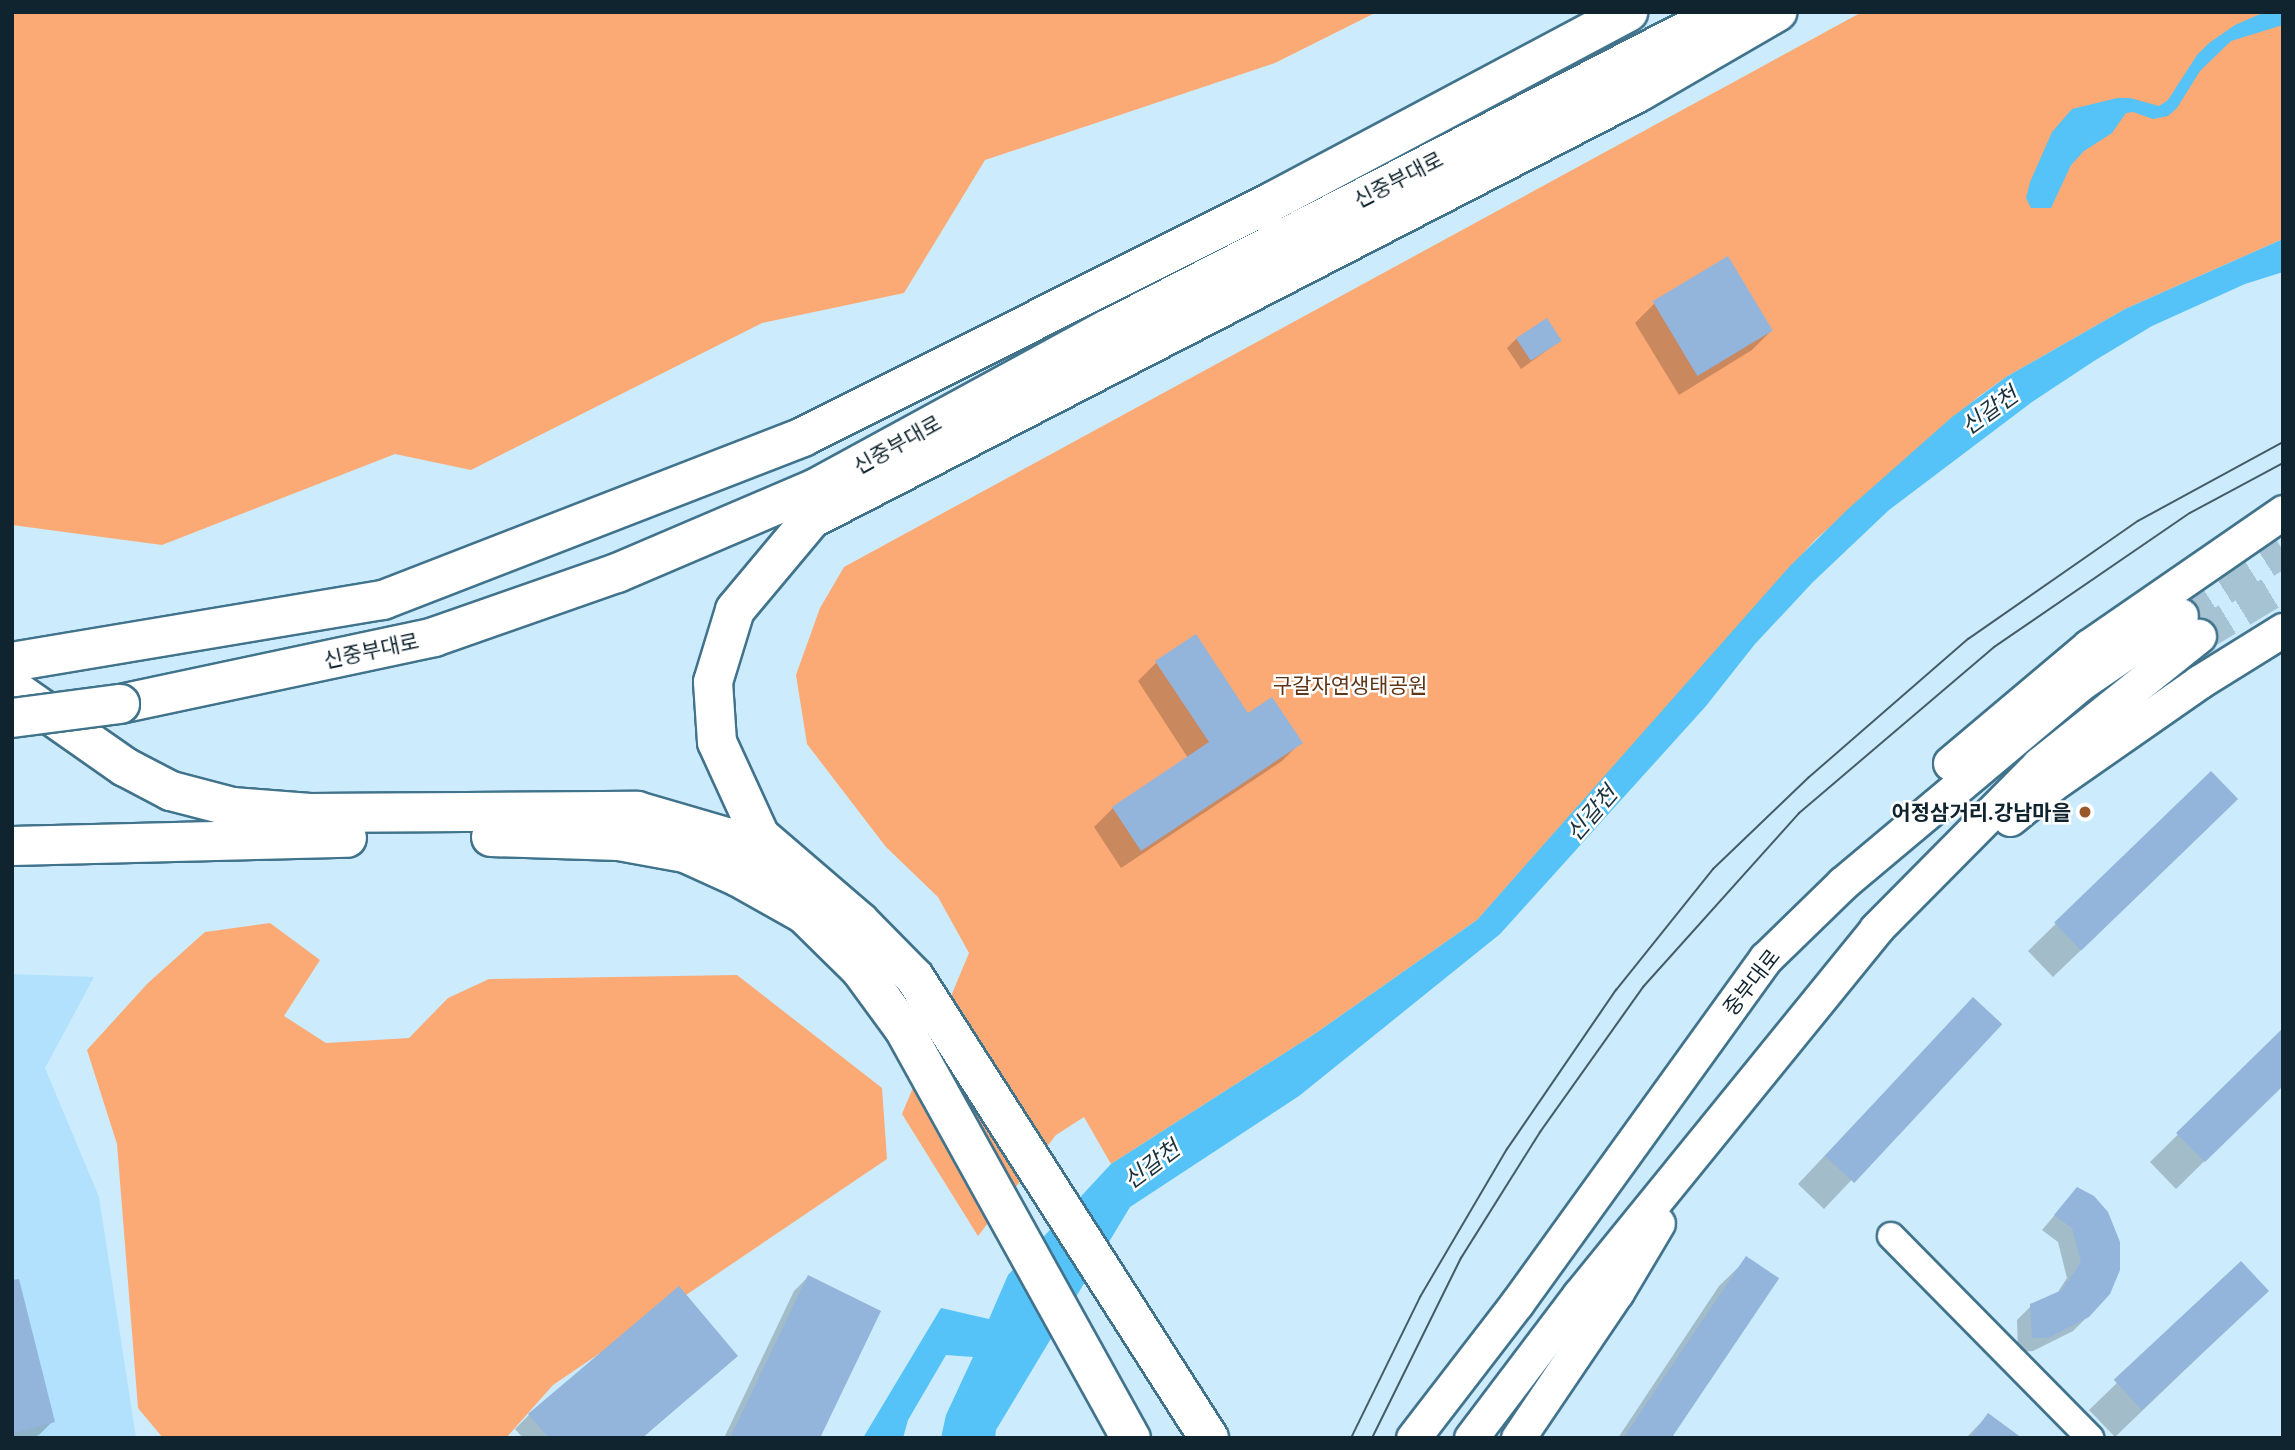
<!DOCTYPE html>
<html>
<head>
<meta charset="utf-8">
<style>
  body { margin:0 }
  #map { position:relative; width:2295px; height:1450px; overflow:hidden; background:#ccebfc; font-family:Barlow,"Noto Sans KR",sans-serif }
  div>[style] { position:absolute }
  .built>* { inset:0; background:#b1e1fc }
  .green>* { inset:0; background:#fcaa75 }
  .water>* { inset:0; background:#55c3f8 }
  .shadow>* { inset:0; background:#0003 }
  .building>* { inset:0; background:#93b4db; transform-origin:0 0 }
  .major-tunnel>* { height:33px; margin-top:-16.5px; transform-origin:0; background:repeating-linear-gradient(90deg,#a6c3d3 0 33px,transparent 0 50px) }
  .roads { filter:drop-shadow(2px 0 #41738c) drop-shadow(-2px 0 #41738c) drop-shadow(0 2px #41738c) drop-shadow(0 -2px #41738c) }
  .minor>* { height:26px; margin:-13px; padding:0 13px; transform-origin:13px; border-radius:13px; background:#fff }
  .major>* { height:33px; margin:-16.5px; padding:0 16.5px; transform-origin:16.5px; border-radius:16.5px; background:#fff }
  .highway>* { height:38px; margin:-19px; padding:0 19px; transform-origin:19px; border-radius:19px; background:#fff }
  .tram>* { height:2px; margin:-1px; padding:0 1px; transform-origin:1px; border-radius:1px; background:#445c68 }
  .bridges { filter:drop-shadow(2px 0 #41738c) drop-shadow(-2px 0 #41738c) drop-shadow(0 2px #41738c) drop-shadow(0 -2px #41738c) }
  .highway-bridge>* { height:38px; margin:-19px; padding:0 19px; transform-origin:19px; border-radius:19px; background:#fff }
  .dots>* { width:19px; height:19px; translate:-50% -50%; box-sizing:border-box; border:4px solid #fff; border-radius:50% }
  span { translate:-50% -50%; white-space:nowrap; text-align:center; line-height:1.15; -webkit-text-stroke:5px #fff; paint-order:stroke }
  .street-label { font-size:21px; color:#0f242e }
  .park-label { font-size:21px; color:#5f3517 }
  .poi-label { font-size:21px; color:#0f242e; font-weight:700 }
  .right { translate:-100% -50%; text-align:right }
  .water-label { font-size:23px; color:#1a323e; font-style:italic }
  .frame { position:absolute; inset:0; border:14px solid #0f242e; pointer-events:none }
</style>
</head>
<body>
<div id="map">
  <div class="built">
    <i style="clip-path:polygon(12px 974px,94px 977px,45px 1068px,99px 1197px,136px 1438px,12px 1438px)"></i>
  </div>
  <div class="green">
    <i style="clip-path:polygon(12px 12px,1377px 12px,1275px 63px,985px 160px,904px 293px,762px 323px,471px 470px,395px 454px,162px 545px,12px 525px)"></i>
    <i style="clip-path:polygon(1862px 12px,2283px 12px,2283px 239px,2125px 309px,2006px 377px,1978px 397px,1815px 540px,1477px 920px,1316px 1033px,1111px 1164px,1084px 1117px,1056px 1135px,978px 1236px,902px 1114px,969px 953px,938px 897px,886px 847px,807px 744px,796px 675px,820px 608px,844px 567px)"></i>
    <i style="clip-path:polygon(270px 923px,320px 960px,284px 1016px,326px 1043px,409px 1038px,448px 998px,489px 979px,737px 975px,882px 1088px,887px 1159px,553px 1385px,506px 1438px,163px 1438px,138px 1408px,117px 1144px,87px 1050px,148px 983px,205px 932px)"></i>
  </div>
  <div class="water">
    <i style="clip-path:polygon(2265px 12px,2283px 12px,2283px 25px,2231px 41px,2200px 71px,2177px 108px,2168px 116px,2153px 119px,2133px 112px,2126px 113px,2112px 133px,2084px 151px,2071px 165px,2051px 208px,2031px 208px,2026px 198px,2030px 182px,2052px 132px,2072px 109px,2117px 98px,2130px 98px,2159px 106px,2168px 100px,2197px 55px,2209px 43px,2235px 25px)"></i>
    <i style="clip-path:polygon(2283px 239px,2283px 272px,2245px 284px,2152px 326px,2094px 361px,2032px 402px,1889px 510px,1813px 582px,1755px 644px,1706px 706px,1500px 934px,1299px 1096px,1130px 1207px,996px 1430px,995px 1438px,941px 1438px,946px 1415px,973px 1357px,946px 1355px,908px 1420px,903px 1438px,863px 1438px,941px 1308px,989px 1319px,1008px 1275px,1111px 1164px,1316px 1033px,1477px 920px,1790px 566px,1848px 509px,1952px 417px,2006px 377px,2125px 309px)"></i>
  </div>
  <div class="shadow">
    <i style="clip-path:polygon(1727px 259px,1771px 331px,1752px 350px,1679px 395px,1635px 323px,1654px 304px)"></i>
    <i style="clip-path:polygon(1516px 339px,1560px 341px,1521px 369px,1507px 348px)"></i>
    <i style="clip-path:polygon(1156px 663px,1301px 742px,1282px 761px,1121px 868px,1094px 827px,1113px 808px,1188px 758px,1138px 681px)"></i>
    <i style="clip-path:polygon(2211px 773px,2209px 827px,2053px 977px,2028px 951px)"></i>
    <i style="clip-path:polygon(1999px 1024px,1824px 1209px,1798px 1184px,1946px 1027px)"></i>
    <i style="clip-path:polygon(2283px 1031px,2283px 1084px,2176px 1189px,2150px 1162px)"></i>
    <i style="clip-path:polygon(2077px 1189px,2088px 1316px,2073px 1331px,2033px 1351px,2018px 1352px,2017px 1320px,2031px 1306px,2056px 1295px,2067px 1278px,2058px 1242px,2042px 1230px)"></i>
    <i style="clip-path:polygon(1747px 1259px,1670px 1438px,1618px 1438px,1719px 1286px)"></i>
    <i style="clip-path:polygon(808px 1277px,818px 1438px,724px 1438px,794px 1291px)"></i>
    <i style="clip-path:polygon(12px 1290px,53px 1421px,39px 1435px,30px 1438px,12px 1438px)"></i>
    <i style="clip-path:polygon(2239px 1318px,2115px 1437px,2089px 1410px,2117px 1383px)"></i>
    <i style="clip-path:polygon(736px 1356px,642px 1438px,523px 1438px,515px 1429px,529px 1415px)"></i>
    <i style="clip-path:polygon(1988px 1415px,2017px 1438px,1966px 1438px)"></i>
  </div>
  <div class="building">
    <i style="left:1728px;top:256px;width:87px;height:88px;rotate:59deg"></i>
    <i style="left:1547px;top:318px;width:27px;height:37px;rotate:57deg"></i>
    <i style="clip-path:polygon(1196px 634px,1248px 713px,1272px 697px,1303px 743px,1141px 851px,1112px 807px,1209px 742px,1155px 661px)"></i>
    <i style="left:2211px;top:771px;width:39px;height:218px;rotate:46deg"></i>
    <i style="left:1973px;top:997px;width:40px;height:217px;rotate:43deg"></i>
    <i style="clip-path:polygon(2283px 1028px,2283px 1086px,2205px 1162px,2176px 1133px)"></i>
    <i style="clip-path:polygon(2077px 1187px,2094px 1196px,2108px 1212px,2120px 1242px,2120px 1270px,2110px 1294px,2089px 1317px,2048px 1338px,2032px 1338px,2030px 1304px,2062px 1290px,2081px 1262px,2072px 1228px,2054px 1215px)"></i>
    <i style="left:1746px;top:1256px;width:40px;height:219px;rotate:34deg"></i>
    <i style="left:2241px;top:1261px;width:41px;height:174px;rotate:47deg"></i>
    <i style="clip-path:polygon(808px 1275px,881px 1311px,820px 1438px,730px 1438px)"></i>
    <i style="clip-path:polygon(19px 1279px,55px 1422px,12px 1434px,12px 1280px)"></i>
    <i style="clip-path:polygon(679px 1286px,738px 1356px,642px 1438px,549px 1438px,528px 1414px)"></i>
    <i style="clip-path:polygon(1988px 1413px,2022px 1438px,1970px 1438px)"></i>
  </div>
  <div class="major-tunnel">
    <i style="left:2181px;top:615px;width:121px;rotate:-32.5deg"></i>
    <i style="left:2199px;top:636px;width:98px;rotate:-31.3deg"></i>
  </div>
  <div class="roads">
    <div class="minor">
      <i style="left:1891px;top:1236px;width:284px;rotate:45.4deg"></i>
    </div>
    <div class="major">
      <i style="left:1950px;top:763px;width:182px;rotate:-40.1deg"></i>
      <i style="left:2089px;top:646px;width:236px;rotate:-34.6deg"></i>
      <i style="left:2010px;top:819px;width:55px;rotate:-39.1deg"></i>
      <i style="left:2053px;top:784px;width:178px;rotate:-34.9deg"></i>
      <i style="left:2199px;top:682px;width:99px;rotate:-31.8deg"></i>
      <i style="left:1413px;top:1438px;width:170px;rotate:-52.4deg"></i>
      <i style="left:1517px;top:1303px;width:425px;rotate:-54.2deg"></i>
      <i style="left:1766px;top:958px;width:107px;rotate:-44.2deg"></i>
      <i style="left:1843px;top:883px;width:309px;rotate:-40deg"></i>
      <i style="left:2080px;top:684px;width:122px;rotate:-34.3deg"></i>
      <i style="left:1471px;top:1438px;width:179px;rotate:-52.9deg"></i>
      <i style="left:1579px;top:1295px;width:471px;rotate:-50.9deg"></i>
      <i style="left:1876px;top:929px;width:232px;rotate:-45.3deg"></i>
      <i style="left:2039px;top:764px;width:205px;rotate:-38.7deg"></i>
      <i style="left:1518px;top:1438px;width:176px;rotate:-55.9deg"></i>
      <i style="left:1617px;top:1292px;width:80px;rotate:-59.3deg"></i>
    </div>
    <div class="highway">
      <i style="left:12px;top:662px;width:376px;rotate:-9.5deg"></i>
      <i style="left:383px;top:600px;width:451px;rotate:-21.2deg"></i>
      <i style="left:803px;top:437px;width:528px;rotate:-26.66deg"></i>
      <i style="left:1275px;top:200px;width:400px;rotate:-28deg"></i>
      <i style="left:12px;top:688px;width:138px;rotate:35deg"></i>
      <i style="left:125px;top:767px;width:52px;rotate:27.6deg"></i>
      <i style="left:171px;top:791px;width:63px;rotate:14.7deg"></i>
      <i style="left:232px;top:807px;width:78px;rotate:4.4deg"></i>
      <i style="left:310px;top:813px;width:327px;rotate:-0.4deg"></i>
      <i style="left:637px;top:811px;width:93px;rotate:16.3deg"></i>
      <i style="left:726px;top:837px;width:62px;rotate:31.9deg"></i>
      <i style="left:120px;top:704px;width:321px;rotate:-12deg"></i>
      <i style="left:434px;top:637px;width:194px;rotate:-19.3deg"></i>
      <i style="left:617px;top:573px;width:214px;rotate:-23.1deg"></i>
      <i style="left:814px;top:489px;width:332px;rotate:-28.6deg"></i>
      <i style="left:1106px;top:330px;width:694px;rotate:-27.27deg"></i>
      <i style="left:491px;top:837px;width:128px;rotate:1.8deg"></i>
      <i style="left:619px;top:841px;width:67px;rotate:10.3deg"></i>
      <i style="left:685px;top:853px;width:58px;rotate:24.4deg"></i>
      <i style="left:738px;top:877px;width:76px;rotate:29.3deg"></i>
      <i style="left:804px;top:914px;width:78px;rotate:44.5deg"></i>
      <i style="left:860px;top:969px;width:74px;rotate:53.7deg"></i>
      <i style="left:904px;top:1029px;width:468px;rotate:61deg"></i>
      <i style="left:12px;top:846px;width:335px;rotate:-1.4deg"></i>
      <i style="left:839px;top:909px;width:25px;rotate:32deg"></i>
      <i style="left:860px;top:922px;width:78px;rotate:45.5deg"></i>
      <i style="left:915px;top:978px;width:546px;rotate:57.42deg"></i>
      <i style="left:860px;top:922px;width:132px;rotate:-139.3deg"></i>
      <i style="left:760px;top:836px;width:103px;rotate:-114.6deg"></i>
      <i style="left:717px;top:742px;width:60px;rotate:-93.8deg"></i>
      <i style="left:713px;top:682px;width:75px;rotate:-73deg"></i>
      <i style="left:735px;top:610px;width:119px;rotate:-50.1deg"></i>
      <i style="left:811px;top:519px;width:932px;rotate:-27.28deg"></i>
      <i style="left:1639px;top:92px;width:160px;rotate:-30.1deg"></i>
    </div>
  </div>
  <div class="tram">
    <i style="left:1351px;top:1438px;width:157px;rotate:-63.9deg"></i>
    <i style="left:1420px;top:1297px;width:172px;rotate:-59.6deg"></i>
    <i style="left:1507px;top:1149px;width:193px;rotate:-55.6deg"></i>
    <i style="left:1616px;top:990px;width:155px;rotate:-51.3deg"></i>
    <i style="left:1713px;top:869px;width:133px;rotate:-43.8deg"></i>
    <i style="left:1809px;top:777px;width:211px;rotate:-41deg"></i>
    <i style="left:1968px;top:639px;width:207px;rotate:-34.8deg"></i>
    <i style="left:2138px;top:521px;width:165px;rotate:-28.6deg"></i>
    <i style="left:1372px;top:1438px;width:201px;rotate:-63.7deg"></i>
    <i style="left:1461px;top:1258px;width:149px;rotate:-57.9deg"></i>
    <i style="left:1540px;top:1132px;width:178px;rotate:-54.6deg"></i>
    <i style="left:1643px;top:987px;width:234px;rotate:-48.1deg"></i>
    <i style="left:1799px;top:813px;width:256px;rotate:-40.4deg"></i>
    <i style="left:1994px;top:647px;width:237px;rotate:-34.4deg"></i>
    <i style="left:2190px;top:513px;width:106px;rotate:-28.3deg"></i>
  </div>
  <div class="bridges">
    <div class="highway-bridge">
      <i style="left:12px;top:718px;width:109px;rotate:-7.4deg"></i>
    </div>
  </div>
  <div class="dots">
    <i style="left:2085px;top:812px;background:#9a5728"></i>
  </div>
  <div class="street-label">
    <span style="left:1398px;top:179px;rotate:-27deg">신중부대로</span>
    <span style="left:897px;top:444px;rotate:-29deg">신중부대로</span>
    <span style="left:371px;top:650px;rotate:-12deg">신중부대로</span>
    <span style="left:1751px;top:982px;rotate:-52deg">중부대로</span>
  </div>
  <div class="park-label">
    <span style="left:1350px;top:685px">구갈자연생태공원</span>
  </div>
  <div class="poi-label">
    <span class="right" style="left:2071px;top:812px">어정삼거리.강남마을</span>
  </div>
  <div class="water-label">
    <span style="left:1989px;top:410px;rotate:-36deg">신갈천</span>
    <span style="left:1591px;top:813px;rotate:-49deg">신갈천</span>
    <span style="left:1151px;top:1164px;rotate:-37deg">신갈천</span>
  </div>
  <div class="frame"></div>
</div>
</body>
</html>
